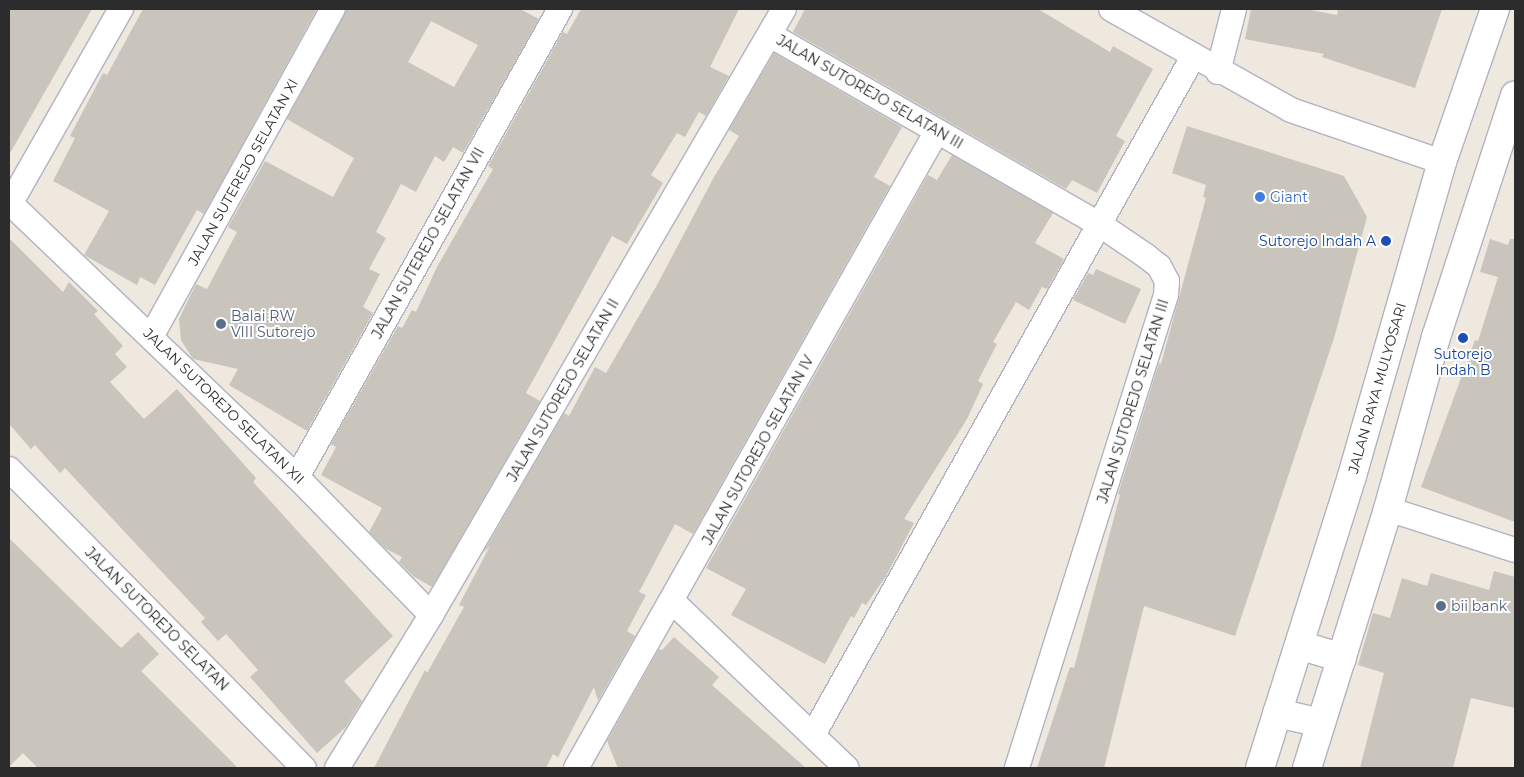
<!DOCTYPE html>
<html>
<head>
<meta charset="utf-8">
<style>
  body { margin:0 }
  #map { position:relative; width:1524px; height:777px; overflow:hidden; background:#eee8de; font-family:Montserrat,sans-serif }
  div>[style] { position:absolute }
  .building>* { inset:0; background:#c9c5bd }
  .roads { filter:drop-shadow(1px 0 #b2b2c0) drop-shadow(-1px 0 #b2b2c0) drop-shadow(0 1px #b2b2c0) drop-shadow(0 -1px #b2b2c0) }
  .street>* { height:24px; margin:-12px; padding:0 12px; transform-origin:12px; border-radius:12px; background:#fff }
  .secondary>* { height:28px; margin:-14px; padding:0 14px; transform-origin:14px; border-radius:14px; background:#fff }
  .dots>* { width:14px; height:14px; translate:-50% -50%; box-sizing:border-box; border:2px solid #fff; border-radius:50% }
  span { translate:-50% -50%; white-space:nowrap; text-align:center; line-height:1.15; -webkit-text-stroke:4px #fff; paint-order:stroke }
  .street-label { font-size:14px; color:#2c2c2c }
  .shop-label { font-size:14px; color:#366cbe }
  .left { translate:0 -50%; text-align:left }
  .transit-label { font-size:14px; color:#164399 }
  .right { translate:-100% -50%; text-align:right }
  .service-label { font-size:14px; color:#4e5e75 }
  .frame { position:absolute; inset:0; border:10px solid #2c2c2c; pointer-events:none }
</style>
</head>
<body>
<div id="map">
  <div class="building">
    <i style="clip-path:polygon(9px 9px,92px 9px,9px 155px)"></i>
    <i style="clip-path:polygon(143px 9px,317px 9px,204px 214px,197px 210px,155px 285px,140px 277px,137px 285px,84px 255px,109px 211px,53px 181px,75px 138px,70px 136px,103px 73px,107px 75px)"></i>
    <i style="clip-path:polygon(evenodd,347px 9px,520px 9px,539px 19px,463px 153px,453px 147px,444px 162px,435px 156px,416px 192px,401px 184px,376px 232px,386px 238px,369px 269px,380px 274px,363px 307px,373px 313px,307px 431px,229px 385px,238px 369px,193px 359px,181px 340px,179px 319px,196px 284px,207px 289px,237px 232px,228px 227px,265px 161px,333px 197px,354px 158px,287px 119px,347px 9px,431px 21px,478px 45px,454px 87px,408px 62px,431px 21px)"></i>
    <i style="clip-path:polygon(581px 9px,739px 9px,710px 67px,729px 76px,706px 116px,699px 112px,685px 137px,677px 133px,651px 175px,663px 183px,627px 244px,612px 236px,526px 393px,540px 401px,432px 587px,413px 576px,399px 562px,402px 557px,386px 549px,369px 532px,382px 508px,321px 475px,336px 447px,331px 444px,398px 326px,402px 328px,412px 310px,416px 312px,437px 267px,493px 169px,488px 166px,563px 32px,567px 34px)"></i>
    <i style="clip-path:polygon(805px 9px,1038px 9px,1110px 52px,1113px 46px,1153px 69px,1116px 136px,1125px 141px,1097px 193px,1072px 180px,1066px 189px,793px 32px)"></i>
    <i style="clip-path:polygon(1251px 9px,1306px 9px,1337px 15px,1338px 9px,1442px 9px,1415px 88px,1322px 57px,1324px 54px,1245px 39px)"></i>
    <i style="clip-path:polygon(774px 53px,902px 127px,874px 177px,890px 186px,693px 534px,675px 524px,639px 592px,646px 595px,627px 631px,635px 636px,598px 701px,594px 687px,558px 757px,553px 754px,546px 768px,374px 768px,425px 670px,427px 673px,464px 607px,459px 605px,490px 546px,483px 553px,564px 413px,569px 416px,595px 367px,606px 373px,657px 285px,714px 177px,739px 136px,729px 130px)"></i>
    <i style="clip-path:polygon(1187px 126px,1344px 176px,1367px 217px,1334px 338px,1235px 636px,1144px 606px,1104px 768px,1037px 768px,1070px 667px,1074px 668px,1120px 495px,1118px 494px,1159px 363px,1161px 364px,1206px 198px,1203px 197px,1206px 185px,1172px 173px)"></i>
    <i style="clip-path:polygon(952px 155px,1053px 213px,1035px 243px,1064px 259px,1047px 289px,1042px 287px,1029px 310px,1016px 302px,993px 342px,997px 344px,978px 381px,983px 384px,967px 419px,904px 519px,914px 523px,886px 576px,866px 605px,862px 603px,854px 618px,851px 616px,825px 664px,731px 615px,746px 589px,706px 568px,928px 175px,937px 180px)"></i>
    <i style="clip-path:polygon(9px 238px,63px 292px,69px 282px,98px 311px,94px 314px,123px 346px,115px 354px,127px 367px,110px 382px,144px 419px,177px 389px,256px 478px,253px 482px,393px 636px,344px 681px,362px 701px,346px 727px,317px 753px,250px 677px,258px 670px,226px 634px,218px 641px,201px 622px,205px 618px,65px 468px,60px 473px,35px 445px,31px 449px,9px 424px)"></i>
    <i style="clip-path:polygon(1490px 239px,1508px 245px,1510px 239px,1515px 239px,1515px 522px,1421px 487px,1475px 340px,1478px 341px,1498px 277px,1480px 272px)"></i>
    <i style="clip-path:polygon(1096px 269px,1141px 289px,1125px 324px,1073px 300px,1088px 273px,1093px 275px)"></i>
    <i style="clip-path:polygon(9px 538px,121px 648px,138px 632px,159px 654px,141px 671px,238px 768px,38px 768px,23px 753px,9px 767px)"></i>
    <i style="clip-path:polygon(1494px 571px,1515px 577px,1515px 708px,1471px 698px,1453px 768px,1360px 768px,1384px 673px,1358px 665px,1373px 613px,1390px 618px,1402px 578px,1427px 586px,1431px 573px,1489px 590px)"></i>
    <i style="clip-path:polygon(674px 637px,719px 677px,712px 685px,806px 768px,618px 768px,607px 741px,659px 649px,662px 650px)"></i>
  </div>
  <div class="roads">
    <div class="street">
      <i style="left:1111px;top:9px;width:206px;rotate:29.3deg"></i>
      <i style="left:1291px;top:110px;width:160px;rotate:19deg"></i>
      <i style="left:770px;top:35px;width:379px;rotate:29.9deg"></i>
      <i style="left:1099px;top:224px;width:57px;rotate:34.2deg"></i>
      <i style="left:1146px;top:256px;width:16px;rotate:38deg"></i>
      <i style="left:1159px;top:266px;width:17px;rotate:62deg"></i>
      <i style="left:1167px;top:281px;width:14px;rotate:94deg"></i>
      <i style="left:1166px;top:295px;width:496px;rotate:107.5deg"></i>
      <i style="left:1218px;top:72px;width:65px;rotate:-75.7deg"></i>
      <i style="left:10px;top:203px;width:397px;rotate:43.7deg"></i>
      <i style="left:297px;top:477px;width:192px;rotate:45.8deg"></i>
      <i style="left:9px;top:206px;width:227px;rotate:-60.4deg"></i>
      <i style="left:152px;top:335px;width:373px;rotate:-61deg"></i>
      <i style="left:9px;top:469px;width:420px;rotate:45.4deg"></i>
      <i style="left:297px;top:477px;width:537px;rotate:-60.67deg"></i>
      <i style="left:1388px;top:509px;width:133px;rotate:17.9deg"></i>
      <i style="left:673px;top:602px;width:240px;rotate:43.7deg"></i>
      <i style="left:813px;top:735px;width:777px;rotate:-60.73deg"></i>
      <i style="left:337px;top:768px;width:180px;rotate:-58.4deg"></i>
      <i style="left:431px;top:615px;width:701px;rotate:-59.78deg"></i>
      <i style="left:576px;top:768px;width:732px;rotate:-60.46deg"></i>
    </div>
    <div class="secondary">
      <i style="left:1299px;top:645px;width:45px;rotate:16.8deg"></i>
      <i style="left:1277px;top:713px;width:45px;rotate:12.8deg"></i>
      <i style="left:1260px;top:768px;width:306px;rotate:-72.5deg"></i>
      <i style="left:1352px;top:476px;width:327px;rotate:-74deg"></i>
      <i style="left:1442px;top:162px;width:162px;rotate:-70.9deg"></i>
      <i style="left:1307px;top:768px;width:271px;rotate:-72.6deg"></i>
      <i style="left:1388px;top:509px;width:179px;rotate:-74.4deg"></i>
      <i style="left:1436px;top:337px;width:254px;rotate:-71.9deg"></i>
    </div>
  </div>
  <div class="dots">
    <i style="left:1260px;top:197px;background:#3f7fe0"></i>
    <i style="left:1386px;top:241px;background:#1a4fb4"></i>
    <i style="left:221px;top:324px;background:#5c6f8a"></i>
    <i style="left:1463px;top:338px;background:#1a4fb4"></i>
    <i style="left:1441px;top:606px;background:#5c6f8a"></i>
  </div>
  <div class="street-label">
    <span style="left:870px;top:92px;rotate:30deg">JALAN SUTOREJO SELATAN III</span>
    <span style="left:243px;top:172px;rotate:-61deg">JALAN SUTEREJO SELATAN XI</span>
    <span style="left:428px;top:243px;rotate:-61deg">JALAN SUTEREJO SELATAN VII</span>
    <span style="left:1377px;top:388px;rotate:-74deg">JALAN RAYA MULYOSARI</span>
    <span style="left:563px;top:390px;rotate:-60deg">JALAN SUTOREJO SELATAN II</span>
    <span style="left:1133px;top:401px;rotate:-73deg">JALAN SUTOREJO SELATAN III</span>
    <span style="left:224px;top:406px;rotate:44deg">JALAN SUTOREJO SELATAN XII</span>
    <span style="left:758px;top:450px;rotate:-61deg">JALAN SUTOREJO SELATAN IV</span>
    <span style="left:157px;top:619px;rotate:45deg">JALAN SUTOREJO SELATAN</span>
  </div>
  <div class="shop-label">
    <span class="left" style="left:1270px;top:197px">Giant</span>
  </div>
  <div class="transit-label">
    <span class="right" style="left:1376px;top:241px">Sutorejo Indah A</span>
    <span style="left:1463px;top:362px">Sutorejo<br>Indah B</span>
  </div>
  <div class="service-label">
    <span class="left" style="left:231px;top:324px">Balai RW<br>VIII Sutorejo</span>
    <span class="left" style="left:1451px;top:606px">bii bank</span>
  </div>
  <div class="frame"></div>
</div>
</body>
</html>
